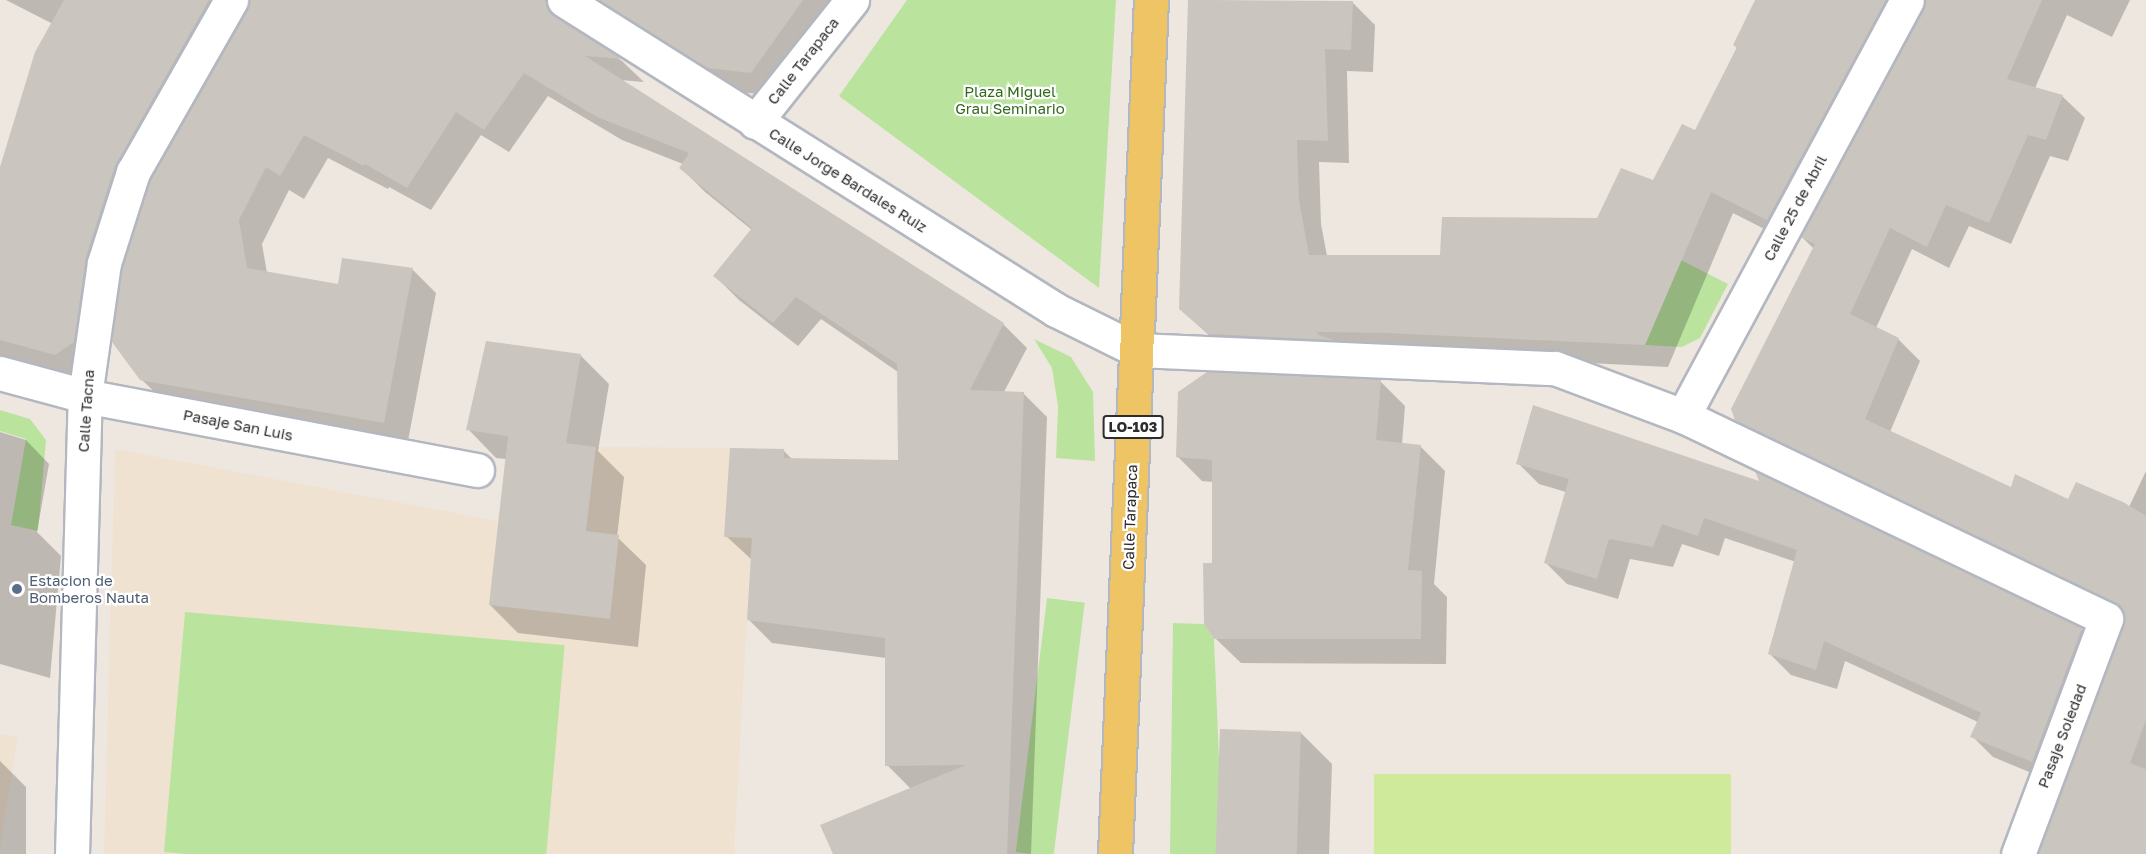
<!DOCTYPE html>
<html>
<head>
<meta charset="utf-8">
<style>
  body { margin:0 }
  #map { position:relative; width:2146px; height:854px; overflow:hidden; background:#eee7e0; font-family:"Golos Text",sans-serif }
  div>[style] { position:absolute }
  .education>* { inset:0; background:#efe2d0; transform-origin:0 0 }
  .green>* { inset:0; background:#bae39e; transform-origin:0 0 }
  .pitch>* { inset:0; background:#ceea9a; transform-origin:0 0 }
  .shadow>* { inset:0; background:#0003 }
  .building>* { inset:0; background:#cac5be; transform-origin:0 0 }
  .roads { filter:drop-shadow(2px 0 #b3b7c0) drop-shadow(-2px 0 #b3b7c0) drop-shadow(0 2px #b3b7c0) drop-shadow(0 -2px #b3b7c0) }
  .minor>* { height:33px; margin:-16.5px; padding:0 16.5px; transform-origin:16.5px; border-radius:16.5px; background:#fff }
  .major>* { height:33px; margin:-16.5px; padding:0 16.5px; transform-origin:16.5px; border-radius:16.5px; background:#efc464 }
  .dots>* { width:16px; height:16px; translate:-50% -50%; box-sizing:border-box; border:3px solid #fff; border-radius:50% }
  span { translate:-50% -50%; white-space:nowrap; text-align:center; line-height:1.15; -webkit-text-stroke:4.5px #fff; paint-order:stroke }
  .shield-label span { padding:2px 4px; background:#fff; border:2px solid; border-radius:4px; -webkit-text-stroke-width:0 }
  .shield-label { font-size:14px; color:#2d2d2d; font-weight:700 }
  .street-label { font-size:15px; color:#2d2d2d }
  .park-label { font-size:15px; color:#326a1c }
  .service-label { font-size:15px; color:#4e5e75 }
  .left { translate:0 -50%; text-align:left }
</style>
</head>
<body>
<div id="map">
  <div class="education">
    <i style="clip-path:polygon(508px 436px,596px 447px,756px 448px,734px 854px,104px 854px,115px 449px,498px 521px)"></i>
    <i style="left:0;top:734px;width:18px;height:120px;rotate:9deg"></i>
  </div>
  <div class="green">
    <i style="clip-path:polygon(907px 0,1116px 0,1099px 288px,839px 96px)"></i>
    <i style="clip-path:polygon(1681px 260px,1728px 284px,1700px 338px,1682px 347px,1645px 345px)"></i>
    <i style="clip-path:polygon(1034px 339px,1071px 357px,1093px 392px,1095px 461px,1056px 458px,1058px 406px,1052px 368px)"></i>
    <i style="clip-path:polygon(0 410px,30px 419px,46px 440px,38px 531px,11px 525px,26px 439px,0 431px)"></i>
    <i style="left:1047px;top:598px;width:38px;height:256px;rotate:7deg"></i>
    <i style="left:185px;top:612px;width:381px;height:241px;rotate:5deg"></i>
    <i style="clip-path:polygon(1173px 623px,1204px 624px,1214px 639px,1223px 854px,1170px 854px)"></i>
  </div>
  <div class="pitch">
    <i style="left:1374px;top:774px;width:357px;height:80px"></i>
  </div>
  <div class="shadow">
    <i style="clip-path:polygon(6px 0,843px 0,775px 96px,732px 91px,571px 14px,568px 24px,622px 61px,644px 82px,620px 80px,1003px 324px,1027px 348px,1004px 392px,1023px 393px,1047px 417px,1031px 854px,835px 854px,911px 789px,887px 765px,886px 658px,772px 643px,748px 619px,752px 560px,726px 536px,783px 450px,793px 460px,899px 462px,898px 372px,821px 319px,798px 346px,739px 300px,715px 276px,752px 230px,705px 192px,681px 168px,683px 164px,622px 140px,548px 96px,509px 152px,481px 135px,431px 210px,389px 187px,388px 189px,328px 158px,304px 199px,289px 190px,262px 244px,267px 273px,339px 286px,344px 260px,413px 270px,436px 293px,407px 446px,166px 403px,141px 379px,250px 6px,245px 7px,138px 190px,79px 378px,2px 357px,0 372px,0 172px,53px 24px)"></i>
    <i style="clip-path:polygon(1190px 0,1353px 3px,1375px 25px,1373px 72px,1347px 71px,1349px 163px,1319px 162px,1321px 224px,1327px 256px,1441px 256px,1598px 220px,1654px 182px,1696px 132px,1738px 49px,1734px 45px,1758px 0,2130px 0,2112px 37px,2067px 15px,2035px 88px,2062px 96px,2085px 118px,2068px 161px,2050px 156px,2011px 244px,1969px 226px,1949px 268px,1912px 249px,1876px 328px,1898px 339px,1920px 361px,1890px 432px,2012px 489px,2068px 501px,2129px 507px,2146px 471px,2146px 854px,2038px 854px,2125px 626px,2124px 617px,1759px 442px,1736px 419px,1814px 249px,1802px 237px,1926px 4px,1919px 6px,1790px 242px,1733px 213px,1668px 367px,1408px 354px,1231px 356px,1181px 309px)"></i>
    <i style="clip-path:polygon(487px 342px,581px 356px,609px 384px,598px 451px,624px 477px,617px 537px,646px 565px,638px 647px,518px 633px,490px 605px,506px 459px,496px 458px,468px 429px)"></i>
    <i style="clip-path:polygon(1380px 381px,1405px 406px,1402px 444px,1420px 446px,1445px 471px,1434px 584px,1447px 597px,1446px 664px,1241px 663px,1215px 638px,1213px 482px,1202px 481px,1177px 456px)"></i>
    <i style="clip-path:polygon(0 432px,26px 440px,49px 464px,37px 532px,61px 556px,50px 678px,0 664px)"></i>
    <i style="clip-path:polygon(1518px 463px,1761px 484px,1758px 474px,2082px 630px,2102px 651px,2053px 782px,1993px 757px,1972px 736px,1978px 722px,1845px 661px,1837px 689px,1791px 675px,1770px 654px,1796px 562px,1725px 538px,1719px 556px,1682px 544px,1673px 567px,1630px 559px,1618px 599px,1567px 584px,1546px 563px,1566px 492px,1539px 484px)"></i>
    <i style="clip-path:polygon(1301px 733px,1332px 764px,1329px 854px,1340px 854px,1224px 854px)"></i>
    <i style="clip-path:polygon(0 761px,26px 787px,26px 854px,0 854px)"></i>
  </div>
  <div class="building">
    <i style="clip-path:polygon(64px 0,209px 0,115px 166px,86px 257px,74px 342px,55px 355px,0 340px,0 167px,35px 52px)"></i>
    <i style="clip-path:polygon(250px 0,545px 0,548px 9px,554px 16px,623px 59px,585px 56px,1004px 323px,970px 390px,1024px 392px,1007px 854px,833px 854px,820px 825px,966px 765px,885px 766px,885px 638px,747px 620px,752px 538px,724px 537px,730px 448px,784px 449px,784px 458px,898px 460px,897px 364px,796px 297px,773px 323px,713px 276px,752px 228px,679px 168px,689px 153px,597px 117px,524px 73px,484px 130px,456px 112px,407px 188px,365px 164px,364px 166px,304px 135px,280px 176px,266px 167px,239px 220px,247px 268px,338px 284px,342px 258px,413px 268px,384px 423px,140px 380px,112px 342px,122px 267px,150px 180px,247px 9px)"></i>
    <i style="clip-path:polygon(599px 0,803px 0,751px 73px,707px 68px)"></i>
    <i style="clip-path:polygon(1188px 0,1353px 1px,1351px 50px,1325px 49px,1328px 141px,1297px 140px,1299px 200px,1309px 255px,1440px 255px,1442px 217px,1597px 218px,1621px 168px,1653px 180px,1682px 124px,1695px 130px,1737px 47px,1733px 45px,1755px 0,1886px 0,1767px 220px,1711px 192px,1645px 345px,1385px 333px,1318px 332px,1317px 334px,1333px 340px,1208px 334px,1179px 309px)"></i>
    <i style="clip-path:polygon(1926px 0,2042px 0,2007px 79px,2063px 95px,2046px 140px,2028px 135px,1989px 223px,1946px 205px,1927px 247px,1890px 228px,1850px 314px,1899px 338px,1865px 419px,2011px 487px,2015px 474px,2068px 499px,2076px 482px,2123px 502px,2146px 516px,2146px 720px,2130px 763px,2146px 769px,2146px 854px,2038px 854px,2124px 626px,2124px 616px,2121px 608px,1735px 420px,1731px 409px,1815px 244px,1801px 237px,1924px 9px)"></i>
    <i style="clip-path:polygon(486px 341px,581px 354px,566px 443px,596px 447px,586px 531px,619px 535px,610px 619px,489px 605px,508px 436px,466px 430px)"></i>
    <i style="clip-path:polygon(1207px 372px,1381px 379px,1376px 440px,1421px 445px,1408px 570px,1422px 571px,1421px 639px,1214px 639px,1204px 624px,1203px 563px,1212px 563px,1212px 460px,1176px 457px,1178px 392px)"></i>
    <i style="clip-path:polygon(1533px 405px,1759px 481px,1755px 471px,2082px 628px,2032px 762px,1970px 737px,1981px 713px,1824px 641px,1816px 670px,1768px 654px,1797px 550px,1704px 518px,1698px 536px,1662px 524px,1653px 547px,1609px 539px,1597px 579px,1544px 563px,1569px 479px,1516px 464px)"></i>
    <i style="left:1220px;top:729px;width:81px;height:125px;rotate:2deg"></i>
  </div>
  <div class="roads">
    <div class="minor">
      <i style="left:564px;top:0;width:582px;rotate:32.21deg"></i>
      <i style="left:1056px;top:310px;width:90px;rotate:26.3deg"></i>
      <i style="left:1137px;top:350px;width:418px;rotate:2.5deg"></i>
      <i style="left:1555px;top:368px;width:137px;rotate:20.6deg"></i>
      <i style="left:1683px;top:416px;width:469px;rotate:25.6deg"></i>
      <i style="left:2106px;top:619px;width:251px;rotate:110.5deg"></i>
      <i style="left:755px;top:122px;width:156px;rotate:-51.5deg"></i>
      <i style="left:0;top:373px;width:88px;rotate:15.1deg"></i>
      <i style="left:85px;top:396px;width:399px;rotate:10.7deg"></i>
      <i style="left:1683px;top:416px;width:472px;rotate:-61.7deg"></i>
      <i style="left:72px;top:854px;width:458px;rotate:-88.4deg"></i>
      <i style="left:85px;top:396px;width:134px;rotate:-81.9deg"></i>
      <i style="left:104px;top:263px;width:96px;rotate:-72.3deg"></i>
      <i style="left:133px;top:172px;width:198px;rotate:-60.3deg"></i>
    </div>
    <div class="major">
      <i style="left:1115px;top:854px;width:855px;rotate:-87.59deg"></i>
    </div>
  </div>
  <div class="dots">
    <i style="left:17px;top:589px;background:#5c6f8a"></i>
  </div>
  <div class="shield-label">
    <span style="left:1133px;top:427px">LO-103</span>
  </div>
  <div class="street-label">
    <span style="left:803px;top:61px;rotate:-52deg">Calle Tarapaca</span>
    <span style="left:848px;top:180px;rotate:32deg">Calle Jorge Bardales Ruiz</span>
    <span style="left:1795px;top:208px;rotate:-62deg">Calle 25 de Abril</span>
    <span style="left:86px;top:411px;rotate:-86deg">Calle Tacna</span>
    <span style="left:238px;top:425px;rotate:11deg">Pasaje San Luis</span>
    <span style="left:1130px;top:517px;rotate:-88deg">Calle Tarapaca</span>
    <span style="left:2062px;top:736px;rotate:-69deg">Pasaje Soledad</span>
  </div>
  <div class="park-label">
    <span style="left:1010px;top:100px">Plaza Miguel<br>Grau Seminario</span>
  </div>
  <div class="service-label">
    <span class="left" style="left:29px;top:589px">Estacion de<br>Bomberos Nauta</span>
  </div>
</div>
</body>
</html>
